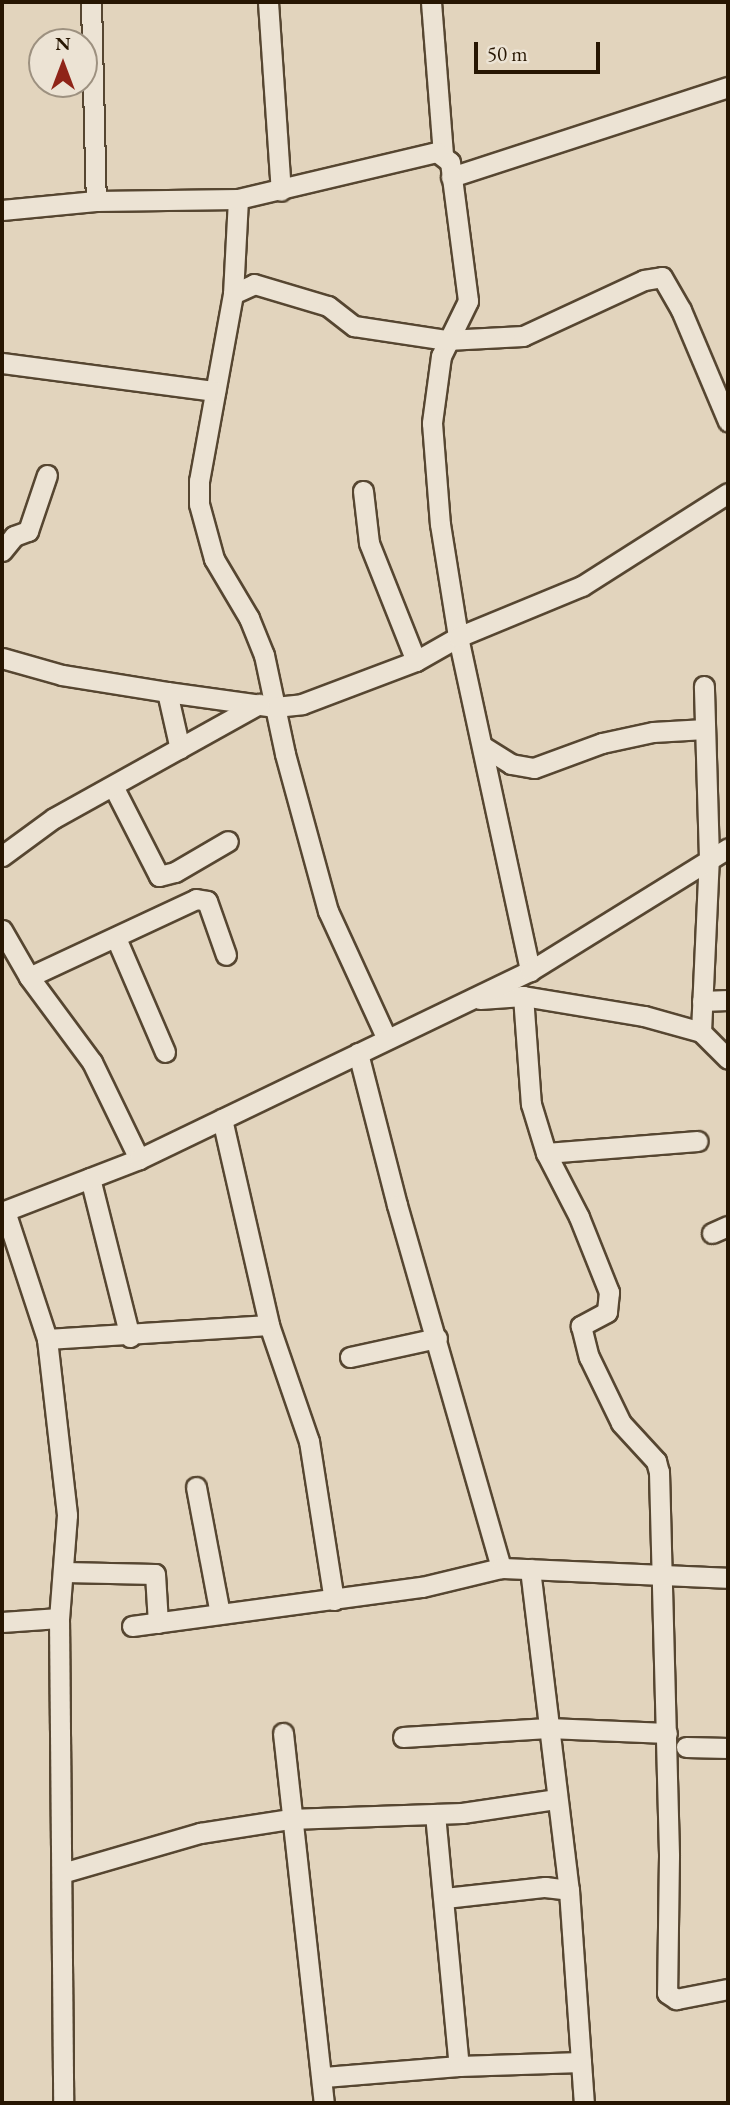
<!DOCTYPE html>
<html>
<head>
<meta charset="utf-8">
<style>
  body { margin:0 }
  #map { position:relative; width:730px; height:2105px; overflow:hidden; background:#e2d4bd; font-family:"EB Garamond",serif }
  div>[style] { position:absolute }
  .roads { filter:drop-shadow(2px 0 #564631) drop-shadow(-2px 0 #564631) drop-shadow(0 2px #564631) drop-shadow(0 -2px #564631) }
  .minor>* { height:19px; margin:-9.5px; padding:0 9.5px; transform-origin:9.5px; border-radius:9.5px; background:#ece3d4 }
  span { translate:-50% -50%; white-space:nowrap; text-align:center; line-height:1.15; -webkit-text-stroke:5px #ece3d4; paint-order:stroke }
  .frame { position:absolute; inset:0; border:4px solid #271602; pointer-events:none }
  .north { position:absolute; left:28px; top:28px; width:70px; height:70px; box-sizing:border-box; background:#ece3d4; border:2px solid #9d9180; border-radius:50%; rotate:0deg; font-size:19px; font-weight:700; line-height:28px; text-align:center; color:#271602 }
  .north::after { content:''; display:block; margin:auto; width:24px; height:32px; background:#8f2418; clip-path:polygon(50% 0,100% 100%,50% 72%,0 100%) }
  .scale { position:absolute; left:474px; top:42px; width:126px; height:32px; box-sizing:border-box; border:4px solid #271602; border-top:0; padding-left:9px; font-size:21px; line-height:24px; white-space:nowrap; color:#271602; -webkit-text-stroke:5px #ece3d4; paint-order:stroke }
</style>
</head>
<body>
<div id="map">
  <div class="roads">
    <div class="minor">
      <i style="left:91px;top:2px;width:199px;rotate:88.6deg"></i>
      <i style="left:268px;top:2px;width:189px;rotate:86.1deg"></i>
      <i style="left:431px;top:2px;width:152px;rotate:85.5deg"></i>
      <i style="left:451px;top:177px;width:291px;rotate:-18deg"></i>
      <i style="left:238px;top:199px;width:95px;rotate:93deg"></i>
      <i style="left:233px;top:294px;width:190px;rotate:100.3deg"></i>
      <i style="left:199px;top:481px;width:23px;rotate:90deg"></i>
      <i style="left:199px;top:504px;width:57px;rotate:74.7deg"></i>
      <i style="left:214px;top:559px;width:69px;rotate:59.3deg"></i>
      <i style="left:249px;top:618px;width:40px;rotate:68deg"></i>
      <i style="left:264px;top:655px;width:101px;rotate:78deg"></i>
      <i style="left:285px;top:754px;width:163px;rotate:74.7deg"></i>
      <i style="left:328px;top:911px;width:141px;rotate:65.3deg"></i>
      <i style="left:2px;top:210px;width:94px;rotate:-5.5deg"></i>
      <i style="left:96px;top:201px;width:142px;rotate:-0.8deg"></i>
      <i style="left:238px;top:199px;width:204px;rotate:-13.3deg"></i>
      <i style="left:437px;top:152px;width:16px;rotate:38deg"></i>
      <i style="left:450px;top:162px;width:140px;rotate:82.6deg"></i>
      <i style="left:468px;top:301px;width:61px;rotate:116.1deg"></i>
      <i style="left:441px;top:356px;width:68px;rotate:97.7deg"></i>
      <i style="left:432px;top:423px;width:101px;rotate:85.5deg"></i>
      <i style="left:440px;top:524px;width:114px;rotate:80.9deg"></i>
      <i style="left:458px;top:637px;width:342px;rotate:77.8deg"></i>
      <i style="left:233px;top:294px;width:23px;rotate:-25deg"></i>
      <i style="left:254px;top:284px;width:77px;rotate:16.6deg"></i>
      <i style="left:328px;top:306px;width:33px;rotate:38deg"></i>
      <i style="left:354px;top:326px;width:94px;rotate:8.6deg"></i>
      <i style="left:447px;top:340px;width:76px;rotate:-3deg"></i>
      <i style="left:523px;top:336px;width:133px;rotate:-24.8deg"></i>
      <i style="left:644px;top:280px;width:18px;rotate:-9deg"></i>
      <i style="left:662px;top:277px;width:38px;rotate:60deg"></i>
      <i style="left:681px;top:310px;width:121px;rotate:67.1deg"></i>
      <i style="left:2px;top:363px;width:215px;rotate:7.5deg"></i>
      <i style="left:363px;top:491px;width:52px;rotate:83.4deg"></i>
      <i style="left:369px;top:543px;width:127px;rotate:68.3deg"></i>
      <i style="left:2px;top:551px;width:19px;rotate:-51deg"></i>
      <i style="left:14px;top:536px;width:15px;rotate:-20deg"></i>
      <i style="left:28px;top:531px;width:59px;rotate:-71.3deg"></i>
      <i style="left:2px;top:658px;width:62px;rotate:15.8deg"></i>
      <i style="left:62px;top:675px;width:106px;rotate:9.2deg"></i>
      <i style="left:167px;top:692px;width:109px;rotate:7.9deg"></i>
      <i style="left:275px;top:707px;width:27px;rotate:-6deg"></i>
      <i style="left:302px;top:704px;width:122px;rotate:-20.7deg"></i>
      <i style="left:416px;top:661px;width:48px;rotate:-29.7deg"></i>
      <i style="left:458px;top:637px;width:134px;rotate:-22.4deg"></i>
      <i style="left:582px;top:586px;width:173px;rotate:-32.5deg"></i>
      <i style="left:167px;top:692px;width:58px;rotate:77.2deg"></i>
      <i style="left:484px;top:747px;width:32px;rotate:32deg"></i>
      <i style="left:511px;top:764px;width:23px;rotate:10deg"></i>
      <i style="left:534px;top:768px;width:72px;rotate:-20.2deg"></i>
      <i style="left:602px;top:743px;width:52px;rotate:-12.2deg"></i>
      <i style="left:653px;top:732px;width:52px;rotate:-3.3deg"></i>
      <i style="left:113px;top:786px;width:101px;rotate:62.9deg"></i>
      <i style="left:159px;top:876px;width:16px;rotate:-14deg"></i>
      <i style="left:175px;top:872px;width:61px;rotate:-30.3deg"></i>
      <i style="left:2px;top:856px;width:64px;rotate:-36.2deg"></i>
      <i style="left:54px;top:818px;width:235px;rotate:-29.1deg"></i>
      <i style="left:2px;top:930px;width:54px;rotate:60.1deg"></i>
      <i style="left:29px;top:977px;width:106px;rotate:53.5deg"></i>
      <i style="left:92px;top:1062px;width:108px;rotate:64.1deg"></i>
      <i style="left:116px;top:938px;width:124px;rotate:66.7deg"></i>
      <i style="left:29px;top:977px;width:184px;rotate:-25deg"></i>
      <i style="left:196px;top:899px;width:11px;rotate:10deg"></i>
      <i style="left:207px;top:901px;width:57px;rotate:70.6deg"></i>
      <i style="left:523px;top:996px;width:108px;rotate:85.8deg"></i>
      <i style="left:531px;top:1104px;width:51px;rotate:73deg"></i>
      <i style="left:546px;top:1153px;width:72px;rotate:62.7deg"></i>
      <i style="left:579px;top:1217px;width:81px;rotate:68.2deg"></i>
      <i style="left:609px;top:1292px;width:20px;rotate:96deg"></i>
      <i style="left:607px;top:1312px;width:30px;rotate:152deg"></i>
      <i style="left:581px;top:1326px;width:32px;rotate:76deg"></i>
      <i style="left:589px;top:1357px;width:73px;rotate:64.1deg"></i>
      <i style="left:621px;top:1423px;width:52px;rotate:47.4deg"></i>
      <i style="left:656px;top:1461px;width:11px;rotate:75deg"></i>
      <i style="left:659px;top:1472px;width:384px;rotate:88.5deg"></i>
      <i style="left:669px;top:1856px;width:137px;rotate:90.8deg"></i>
      <i style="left:667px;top:1993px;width:11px;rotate:34deg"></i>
      <i style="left:676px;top:1999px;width:53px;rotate:-10.9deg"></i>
      <i style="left:480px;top:999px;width:43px;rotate:-4deg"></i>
      <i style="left:523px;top:996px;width:123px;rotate:9.4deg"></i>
      <i style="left:644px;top:1016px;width:59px;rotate:15.7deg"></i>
      <i style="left:701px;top:1032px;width:38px;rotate:45deg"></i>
      <i style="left:702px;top:1001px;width:26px;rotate:-2deg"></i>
      <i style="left:701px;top:1032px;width:174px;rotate:-87.4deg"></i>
      <i style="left:709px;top:858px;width:172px;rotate:-91.7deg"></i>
      <i style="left:358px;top:1053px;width:157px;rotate:75.6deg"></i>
      <i style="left:397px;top:1205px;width:378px;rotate:74deg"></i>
      <i style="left:222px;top:1119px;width:211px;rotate:77.1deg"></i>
      <i style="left:269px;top:1325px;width:123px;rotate:71deg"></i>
      <i style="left:309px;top:1441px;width:161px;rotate:81.1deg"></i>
      <i style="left:546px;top:1153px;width:152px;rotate:-4.5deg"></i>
      <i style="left:90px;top:1178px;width:164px;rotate:75.9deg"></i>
      <i style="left:5px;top:1211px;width:135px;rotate:71.8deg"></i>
      <i style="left:47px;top:1339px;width:177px;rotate:83.5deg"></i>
      <i style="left:67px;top:1515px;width:103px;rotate:94.4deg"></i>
      <i style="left:59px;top:1618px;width:485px;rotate:89.5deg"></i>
      <i style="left:2px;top:1212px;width:147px;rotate:-21.1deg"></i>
      <i style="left:139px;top:1159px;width:434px;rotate:-25.7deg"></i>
      <i style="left:530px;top:971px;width:233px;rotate:-31.8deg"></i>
      <i style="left:712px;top:1233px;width:17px;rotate:-24deg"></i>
      <i style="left:47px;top:1339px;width:222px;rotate:-3.6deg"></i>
      <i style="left:350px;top:1357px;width:89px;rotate:-12.3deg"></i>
      <i style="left:196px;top:1487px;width:129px;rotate:79.3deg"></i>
      <i style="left:530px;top:1569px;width:323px;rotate:83.1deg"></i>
      <i style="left:569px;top:1890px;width:214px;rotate:86deg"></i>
      <i style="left:65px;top:1572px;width:90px;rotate:1.3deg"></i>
      <i style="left:155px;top:1574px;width:49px;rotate:86.5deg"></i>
      <i style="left:2px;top:1622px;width:57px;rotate:-4deg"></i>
      <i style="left:132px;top:1626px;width:293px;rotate:-7.7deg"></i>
      <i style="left:422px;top:1587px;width:81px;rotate:-13.5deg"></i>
      <i style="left:501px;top:1568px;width:227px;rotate:2.5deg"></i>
      <i style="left:283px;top:1733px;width:372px;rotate:83.7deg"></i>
      <i style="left:403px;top:1737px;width:145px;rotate:-3.6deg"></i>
      <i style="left:548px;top:1728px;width:119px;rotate:2.4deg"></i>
      <i style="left:686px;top:1747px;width:42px;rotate:1.4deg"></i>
      <i style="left:435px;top:1814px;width:253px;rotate:84.6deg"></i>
      <i style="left:62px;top:1873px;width:144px;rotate:-16.2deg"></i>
      <i style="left:200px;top:1833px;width:90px;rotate:-8.9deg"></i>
      <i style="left:289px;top:1819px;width:173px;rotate:-2deg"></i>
      <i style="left:462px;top:1813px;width:96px;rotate:-8.4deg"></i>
      <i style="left:445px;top:1898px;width:101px;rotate:-6.3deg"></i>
      <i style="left:545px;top:1887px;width:24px;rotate:7deg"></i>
      <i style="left:324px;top:2077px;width:135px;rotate:-4.7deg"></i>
      <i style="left:459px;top:2066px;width:122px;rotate:-1.9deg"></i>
    </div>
  </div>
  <div class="frame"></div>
  <div class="north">N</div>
  <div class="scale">50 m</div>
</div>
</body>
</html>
